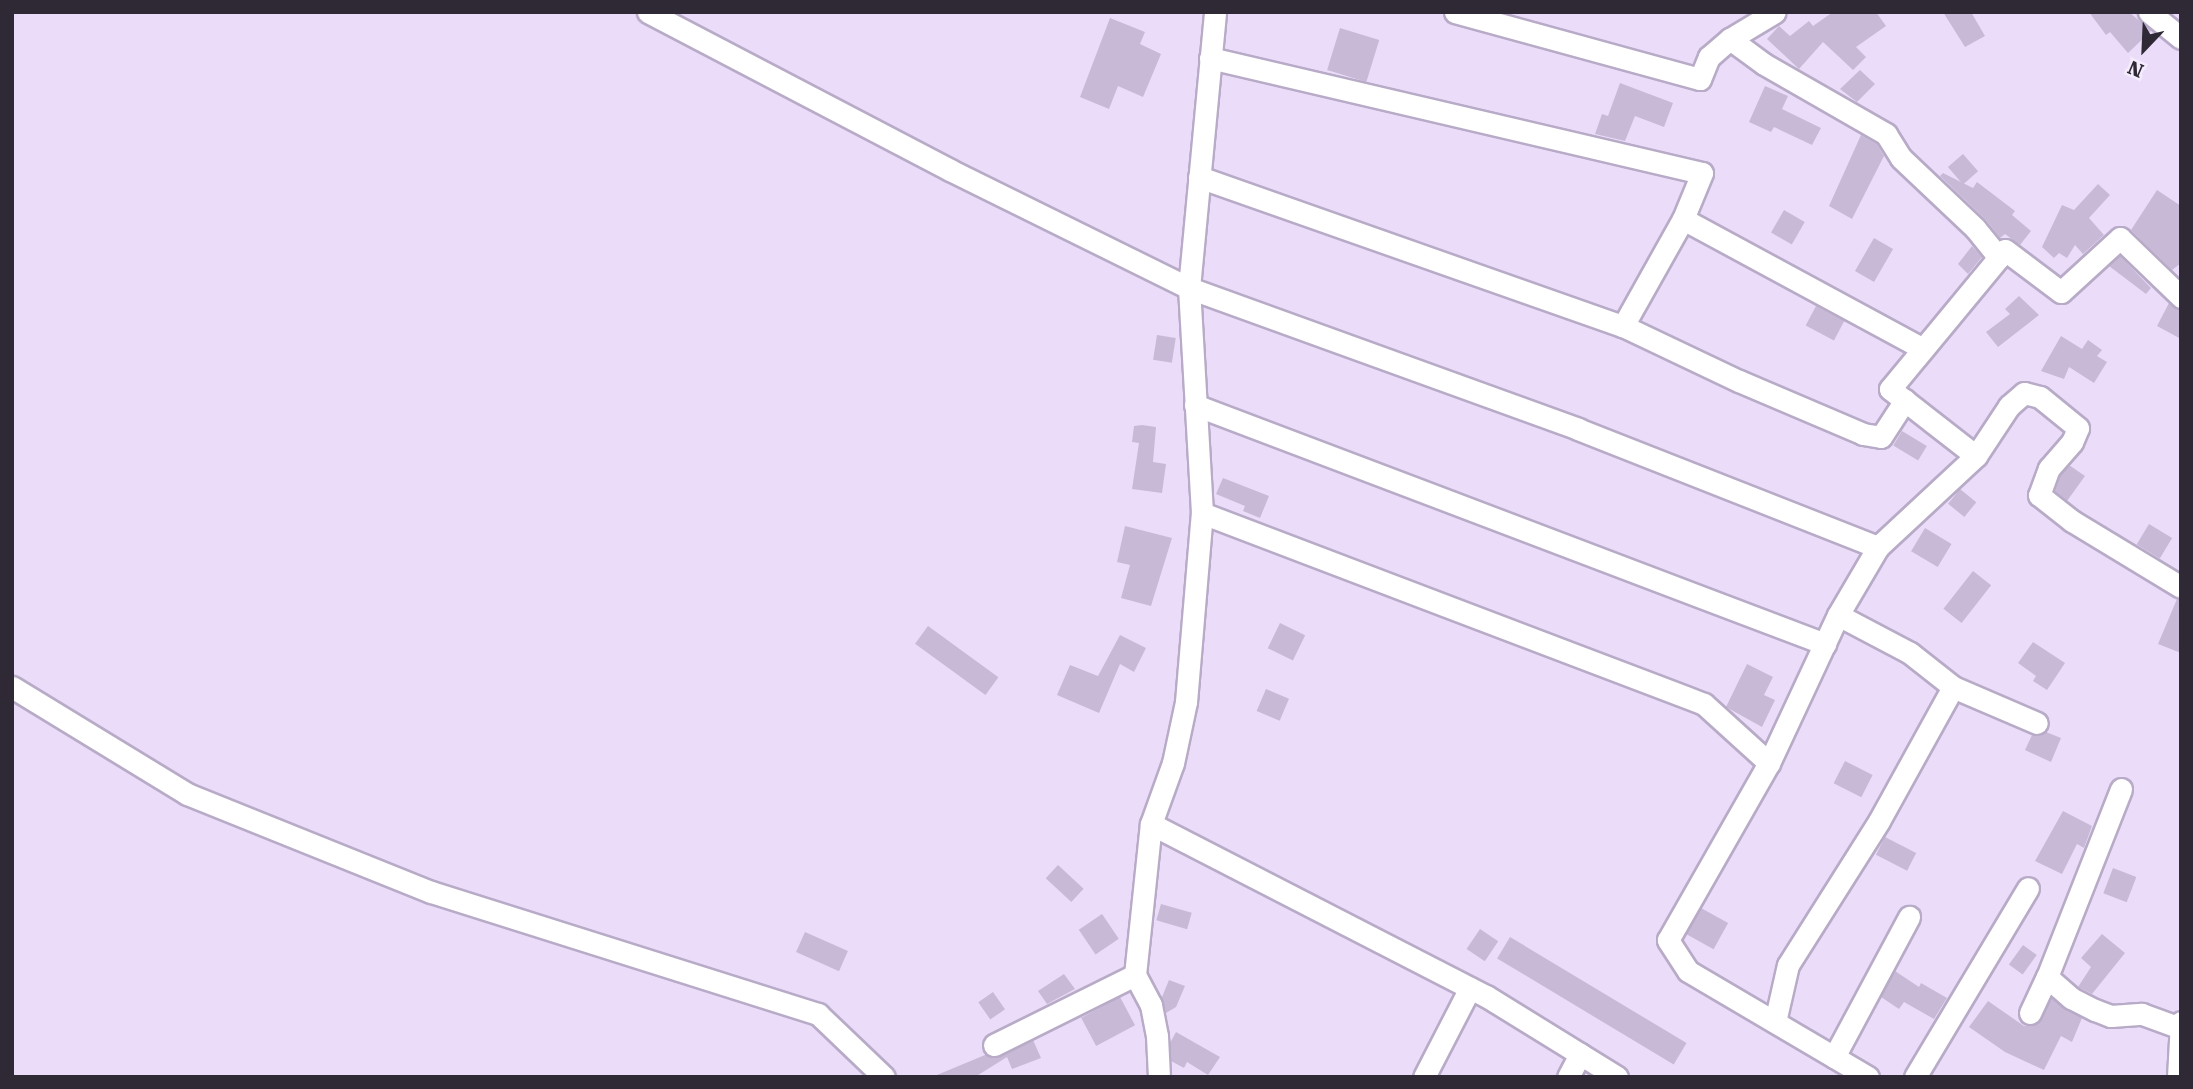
<!DOCTYPE html>
<html>
<head>
<meta charset="utf-8">
<style>
  body { margin:0 }
  #map { position:relative; width:2193px; height:1089px; overflow:hidden; background:#ebddfa; font-family:"Roboto Serif",serif }
  div>[style] { position:absolute }
  .building>* { inset:0; background:#c8bad7; transform-origin:0 0 }
  .roads { filter:drop-shadow(2px 0 #b8abc7) drop-shadow(-2px 0 #b8abc7) drop-shadow(0 2px #b8abc7) drop-shadow(0 -2px #b8abc7) }
  .street>* { height:21px; margin:-10.5px; padding:0 10.5px; transform-origin:10.5px; border-radius:10.5px; background:#fff }
  span { translate:-50% -50%; white-space:nowrap; text-align:center; line-height:1.15; -webkit-text-stroke:7px #f5ecfe; paint-order:stroke }
  .frame { position:absolute; inset:0; border:14px solid #2e2934; pointer-events:none }
  .north { position:absolute; left:2109px; top:14px; width:70px; height:70px; -webkit-text-stroke:5px #f5ecfe; paint-order:stroke; rotate:203deg; font-size:19px; font-weight:700; line-height:28px; text-align:center; color:#2e2934 }
  .north::after { content:''; display:block; margin:auto; width:24px; height:32px; background:#2e2934; clip-path:polygon(50% 0,100% 100%,50% 72%,0 100%) }
</style>
</head>
<body>
<div id="map">
  <div class="building">
    <i style="clip-path:polygon(1833px 12px,1876px 12px,1886px 26px,1856px 47px,1866px 57px,1853px 70px,1823px 42px,1799px 69px,1767px 39px,1779px 26px,1790px 36px,1809px 21px,1813px 26px)"></i>
    <i style="clip-path:polygon(1943px 12px,1971px 12px,1985px 36px,1965px 47px)"></i>
    <i style="clip-path:polygon(2089px 12px,2129px 12px,2151px 31px,2128px 53px,2110px 32px,2106px 35px)"></i>
    <i style="clip-path:polygon(1110px 18px,1145px 32px,1140px 44px,1161px 54px,1143px 97px,1118px 86px,1109px 109px,1080px 97px)"></i>
    <i style="left:1340px;top:28px;width:41px;height:44px;rotate:17deg"></i>
    <i style="clip-path:polygon(1860px 70px,1875px 84px,1857px 102px,1840px 89px)"></i>
    <i style="clip-path:polygon(1620px 83px,1673px 103px,1664px 127px,1635px 116px,1625px 141px,1595px 134px,1602px 114px,1608px 116px)"></i>
    <i style="clip-path:polygon(1765px 86px,1788px 96px,1782px 109px,1821px 128px,1812px 145px,1774px 127px,1771px 132px,1749px 122px)"></i>
    <i style="clip-path:polygon(1861px 135px,1877px 144px,1884px 156px,1852px 219px,1829px 206px)"></i>
    <i style="left:1963px;top:154px;width:23px;height:20px;rotate:49deg"></i>
    <i style="clip-path:polygon(1943px 173px,1973px 188px,1977px 182px,2015px 211px,2012px 215px,2031px 231px,2020px 245px,2005px 234px,2000px 238px,1986px 220px,1940px 176px)"></i>
    <i style="clip-path:polygon(2098px 184px,2110px 195px,2089px 218px,2104px 235px,2083px 254px,2075px 245px,2067px 258px,2059px 253px,2054px 258px,2042px 247px,2062px 205px,2074px 210px)"></i>
    <i style="clip-path:polygon(2157px 190px,2181px 206px,2181px 263px,2172px 270px,2131px 230px)"></i>
    <i style="left:1784px;top:210px;width:24px;height:26px;rotate:30deg"></i>
    <i style="left:1874px;top:238px;width:22px;height:38px;rotate:30deg"></i>
    <i style="clip-path:polygon(1972px 246px,1982px 257px,1968px 274px,1958px 264px)"></i>
    <i style="clip-path:polygon(2120px 256px,2151px 288px,2146px 294px,2109px 266px)"></i>
    <i style="clip-path:polygon(2019px 296px,2039px 315px,1998px 347px,1986px 332px,2010px 314px,2005px 309px)"></i>
    <i style="clip-path:polygon(2169px 303px,2181px 310px,2181px 339px,2157px 326px)"></i>
    <i style="left:1816px;top:306px;width:32px;height:22px;rotate:28deg"></i>
    <i style="left:1157px;top:335px;width:19px;height:25px;rotate:9deg"></i>
    <i style="clip-path:polygon(2061px 336px,2082px 349px,2088px 340px,2102px 350px,2097px 356px,2107px 362px,2094px 383px,2069px 367px,2064px 379px,2041px 371px)"></i>
    <i style="clip-path:polygon(1142px 425px,1156px 427px,1153px 462px,1166px 464px,1162px 493px,1132px 489px,1139px 443px,1132px 442px,1134px 426px)"></i>
    <i style="left:1902px;top:431px;width:29px;height:17px;rotate:31deg"></i>
    <i style="clip-path:polygon(2069px 465px,2085px 476px,2067px 501px,2055px 491px,2060px 475px)"></i>
    <i style="clip-path:polygon(1223px 478px,1269px 496px,1260px 518px,1243px 511px,1245px 506px,1216px 494px)"></i>
    <i style="left:1960px;top:489px;width:21px;height:19px;rotate:39deg"></i>
    <i style="left:2149px;top:524px;width:27px;height:24px;rotate:31deg"></i>
    <i style="clip-path:polygon(1125px 526px,1172px 538px,1151px 606px,1121px 598px,1130px 565px,1117px 562px)"></i>
    <i style="left:1925px;top:528px;width:31px;height:27px;rotate:31deg"></i>
    <i style="left:1973px;top:571px;width:23px;height:48px;rotate:38deg"></i>
    <i style="clip-path:polygon(2177px 599px,2181px 600px,2181px 653px,2158px 644px)"></i>
    <i style="left:1280px;top:623px;width:28px;height:28px;rotate:26deg"></i>
    <i style="left:928px;top:626px;width:87px;height:22px;rotate:36deg"></i>
    <i style="clip-path:polygon(1120px 635px,1146px 648px,1134px 672px,1120px 664px,1099px 713px,1057px 695px,1070px 665px,1098px 676px)"></i>
    <i style="clip-path:polygon(2033px 642px,2065px 663px,2047px 690px,2033px 681px,2036px 676px,2018px 663px)"></i>
    <i style="clip-path:polygon(1747px 664px,1773px 677px,1764px 695px,1775px 700px,1762px 727px,1726px 707px)"></i>
    <i style="left:1266px;top:689px;width:25px;height:24px;rotate:23deg"></i>
    <i style="clip-path:polygon(2046px 732px,2061px 738px,2051px 762px,2025px 750px,2032px 735px,2039px 736px)"></i>
    <i style="left:1845px;top:761px;width:31px;height:25px;rotate:27deg"></i>
    <i style="clip-path:polygon(2063px 811px,2092px 826px,2084px 848px,2077px 844px,2062px 874px,2035px 861px)"></i>
    <i style="left:1885px;top:837px;width:35px;height:20px;rotate:27deg"></i>
    <i style="left:1058px;top:865px;width:35px;height:18px;rotate:43deg"></i>
    <i style="left:2113px;top:868px;width:25px;height:27px;rotate:21deg"></i>
    <i style="left:1161px;top:904px;width:32px;height:17px;rotate:16deg"></i>
    <i style="left:1701px;top:908px;width:31px;height:30px;rotate:29deg"></i>
    <i style="left:1102px;top:914px;width:30px;height:28px;rotate:56deg"></i>
    <i style="left:1480px;top:929px;width:22px;height:24px;rotate:34deg"></i>
    <i style="left:805px;top:932px;width:47px;height:22px;rotate:24deg"></i>
    <i style="clip-path:polygon(2102px 934px,2125px 953px,2092px 994px,2078px 987px,2091px 967px,2081px 958px)"></i>
    <i style="left:1510px;top:937px;width:206px;height:25px;rotate:31deg"></i>
    <i style="left:2023px;top:945px;width:17px;height:24px;rotate:36deg"></i>
    <i style="clip-path:polygon(1895px 971px,1919px 987px,1921px 983px,1947px 998px,1934px 1019px,1904px 1002px,1899px 1009px,1881px 997px)"></i>
    <i style="clip-path:polygon(1064px 974px,1075px 989px,1047px 1004px,1038px 991px)"></i>
    <i style="clip-path:polygon(1169px 980px,1185px 986px,1176px 1007px,1166px 1013px,1162px 997px)"></i>
    <i style="left:993px;top:992px;width:21px;height:18px;rotate:55deg"></i>
    <i style="left:1120px;top:997px;width:32px;height:44px;rotate:62deg"></i>
    <i style="clip-path:polygon(2051px 998px,2082px 1018px,2072px 1042px,2061px 1036px,2044px 1070px,2005px 1052px,1969px 1027px,1988px 1001px,2024px 1026px,2032px 1026px,2041px 1019px)"></i>
    <i style="clip-path:polygon(1176px 1032px,1220px 1057px,1208px 1075px,1187px 1062px,1184px 1068px,1171px 1061px,1170px 1043px)"></i>
    <i style="clip-path:polygon(1033px 1040px,1041px 1058px,1012px 1069px,1007px 1057px,975px 1077px,932px 1077px,985px 1055px,1000px 1057px)"></i>
  </div>
  <div class="roads">
    <div class="street">
      <i style="left:648px;top:12px;width:341px;rotate:27.6deg"></i>
      <i style="left:950px;top:170px;width:267px;rotate:26.3deg"></i>
      <i style="left:1189px;top:288px;width:414px;rotate:19.9deg"></i>
      <i style="left:1578px;top:429px;width:322px;rotate:21.5deg"></i>
      <i style="left:1455px;top:12px;width:254px;rotate:15.3deg"></i>
      <i style="left:1700px;top:79px;width:24px;rotate:-68deg"></i>
      <i style="left:1709px;top:57px;width:28px;rotate:-41deg"></i>
      <i style="left:1730px;top:39px;width:52px;rotate:-31deg"></i>
      <i style="left:2149px;top:12px;width:41px;rotate:39.1deg"></i>
      <i style="left:1730px;top:39px;width:42px;rotate:36.3deg"></i>
      <i style="left:1764px;top:64px;width:141px;rotate:29.8deg"></i>
      <i style="left:1886px;top:134px;width:28px;rotate:58deg"></i>
      <i style="left:1901px;top:158px;width:102px;rotate:43.4deg"></i>
      <i style="left:1975px;top:228px;width:38px;rotate:51deg"></i>
      <i style="left:1210px;top:58px;width:505px;rotate:13.16deg"></i>
      <i style="left:1702px;top:173px;width:50px;rotate:112.4deg"></i>
      <i style="left:1683px;top:219px;width:123px;rotate:119.3deg"></i>
      <i style="left:1199px;top:177px;width:449px;rotate:19.4deg"></i>
      <i style="left:1623px;top:326px;width:128px;rotate:25.4deg"></i>
      <i style="left:1739px;top:381px;width:135px;rotate:23.1deg"></i>
      <i style="left:1863px;top:434px;width:18px;rotate:9deg"></i>
      <i style="left:1881px;top:437px;width:44px;rotate:-57deg"></i>
      <i style="left:1683px;top:219px;width:273px;rotate:28.4deg"></i>
      <i style="left:1195px;top:405px;width:674px;rotate:20.77deg"></i>
      <i style="left:1976px;top:456px;width:109px;rotate:-142.1deg"></i>
      <i style="left:1890px;top:389px;width:180px;rotate:-50.4deg"></i>
      <i style="left:2005px;top:250px;width:70px;rotate:36.9deg"></i>
      <i style="left:2061px;top:292px;width:80px;rotate:-42.5deg"></i>
      <i style="left:2120px;top:238px;width:85px;rotate:44deg"></i>
      <i style="left:1202px;top:513px;width:537px;rotate:20.83deg"></i>
      <i style="left:1704px;top:704px;width:88px;rotate:42.2deg"></i>
      <i style="left:1838px;top:615px;width:81px;rotate:27.8deg"></i>
      <i style="left:1910px;top:653px;width:55px;rotate:38.3deg"></i>
      <i style="left:12px;top:687px;width:205px;rotate:31.4deg"></i>
      <i style="left:187px;top:794px;width:263px;rotate:21.9deg"></i>
      <i style="left:431px;top:892px;width:406px;rotate:17.5deg"></i>
      <i style="left:818px;top:1014px;width:91px;rotate:43.7deg"></i>
      <i style="left:1151px;top:824px;width:377px;rotate:27.2deg"></i>
      <i style="left:1486px;top:996px;width:154px;rotate:31.7deg"></i>
      <i style="left:2047px;top:977px;width:202px;rotate:-68.5deg"></i>
      <i style="left:2030px;top:1013px;width:40px;rotate:-65deg"></i>
      <i style="left:2047px;top:977px;width:32px;rotate:41deg"></i>
      <i style="left:2071px;top:998px;width:27px;rotate:27deg"></i>
      <i style="left:2095px;top:1010px;width:17px;rotate:21deg"></i>
      <i style="left:2111px;top:1016px;width:31px;rotate:-4deg"></i>
      <i style="left:2142px;top:1014px;width:38px;rotate:20deg"></i>
      <i style="left:1775px;top:1022px;width:58px;rotate:-77.2deg"></i>
      <i style="left:1788px;top:965px;width:170px;rotate:-57.7deg"></i>
      <i style="left:1879px;top:821px;width:153px;rotate:-61.1deg"></i>
      <i style="left:1953px;top:687px;width:91px;rotate:23.2deg"></i>
      <i style="left:994px;top:1045px;width:157px;rotate:-26.4deg"></i>
      <i style="left:1834px;top:1057px;width:159px;rotate:-61.8deg"></i>
      <i style="left:1159px;top:1077px;width:41px;rotate:-92.8deg"></i>
      <i style="left:1157px;top:1036px;width:32px;rotate:-101deg"></i>
      <i style="left:1151px;top:1005px;width:34px;rotate:-118deg"></i>
      <i style="left:1135px;top:975px;width:152px;rotate:-84deg"></i>
      <i style="left:1151px;top:824px;width:65px;rotate:-70.2deg"></i>
      <i style="left:1173px;top:763px;width:62px;rotate:-78deg"></i>
      <i style="left:1186px;top:702px;width:190px;rotate:-85.2deg"></i>
      <i style="left:1202px;top:513px;width:225px;rotate:-93.3deg"></i>
      <i style="left:1189px;top:288px;width:277px;rotate:-84.6deg"></i>
      <i style="left:1424px;top:1077px;width:100px;rotate:-62.7deg"></i>
      <i style="left:1568px;top:1077px;width:26px;rotate:-62deg"></i>
      <i style="left:1868px;top:1077px;width:209px;rotate:-149.5deg"></i>
      <i style="left:1688px;top:971px;width:37px;rotate:-123deg"></i>
      <i style="left:1668px;top:940px;width:204px;rotate:-60.3deg"></i>
      <i style="left:1769px;top:763px;width:163px;rotate:-65deg"></i>
      <i style="left:1838px;top:615px;width:79px;rotate:-59.5deg"></i>
      <i style="left:1878px;top:547px;width:134px;rotate:-42.9deg"></i>
      <i style="left:1976px;top:456px;width:60px;rotate:-56.6deg"></i>
      <i style="left:2009px;top:406px;width:20px;rotate:-41deg"></i>
      <i style="left:2024px;top:393px;width:16px;rotate:14deg"></i>
      <i style="left:2040px;top:397px;width:49px;rotate:39.2deg"></i>
      <i style="left:2078px;top:428px;width:15px;rotate:113deg"></i>
      <i style="left:2072px;top:442px;width:35px;rotate:131deg"></i>
      <i style="left:2049px;top:468px;width:29px;rotate:110deg"></i>
      <i style="left:2039px;top:495px;width:42px;rotate:38.2deg"></i>
      <i style="left:2072px;top:521px;width:127px;rotate:31.2deg"></i>
      <i style="left:1915px;top:1077px;width:220px;rotate:-59.1deg"></i>
      <i style="left:2178px;top:1077px;width:55px;rotate:-86.9deg"></i>
    </div>
  </div>
  <div class="frame"></div>
  <div class="north">N</div>
</div>
</body>
</html>
